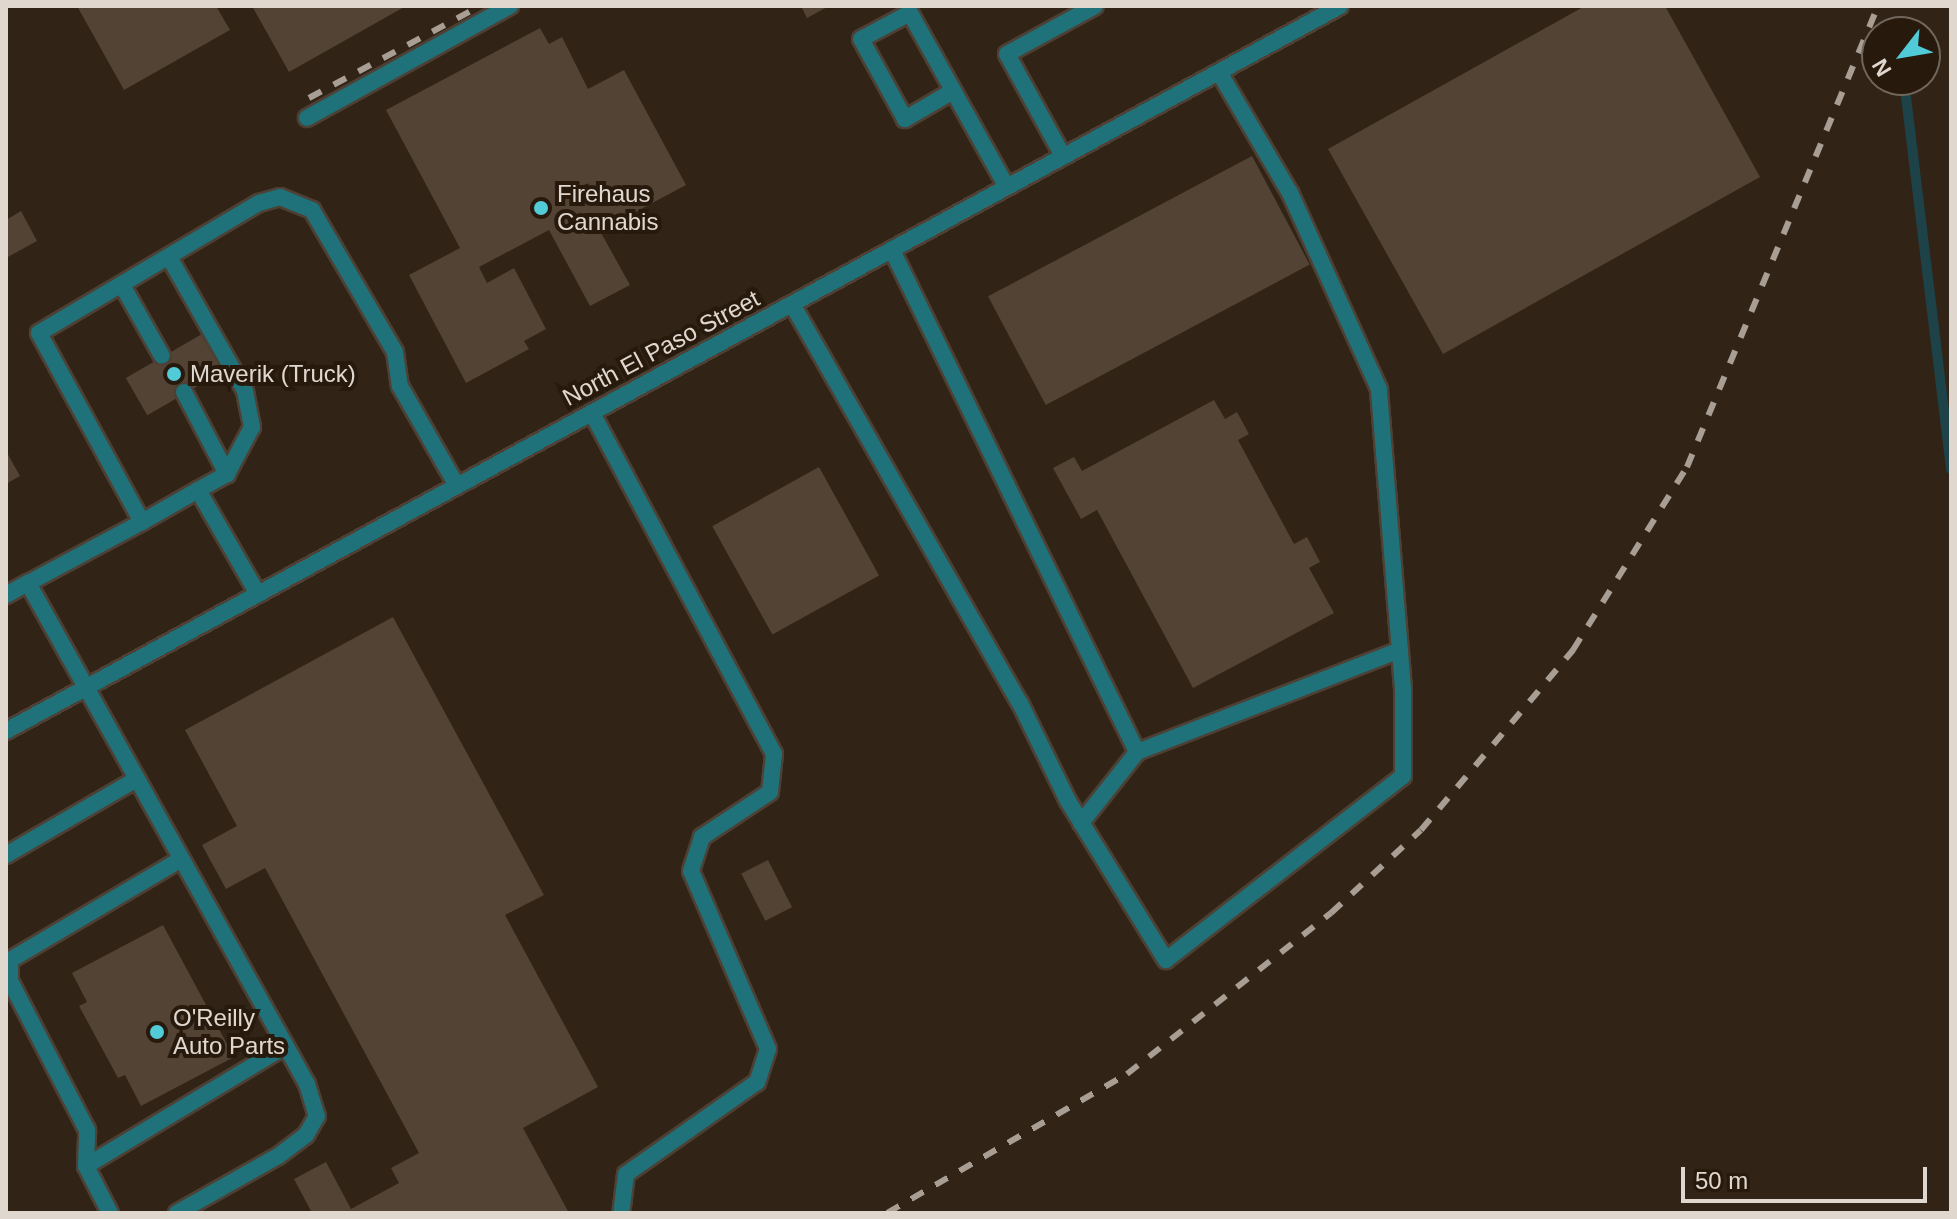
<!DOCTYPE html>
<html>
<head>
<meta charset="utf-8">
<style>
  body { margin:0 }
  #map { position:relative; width:1957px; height:1219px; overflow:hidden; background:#312316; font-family:Arial,sans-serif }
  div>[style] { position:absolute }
  .stream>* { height:10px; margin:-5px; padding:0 5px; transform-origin:5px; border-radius:5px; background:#1d4348 }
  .building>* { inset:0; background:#524335; transform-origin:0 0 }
  .roads { filter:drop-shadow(2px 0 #4d4034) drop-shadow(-2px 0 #4d4034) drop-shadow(0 2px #4d4034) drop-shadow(0 -2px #4d4034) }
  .service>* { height:16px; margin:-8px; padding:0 8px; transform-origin:8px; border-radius:8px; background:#1f717a }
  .minor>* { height:16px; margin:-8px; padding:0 8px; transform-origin:8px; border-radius:8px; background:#1f717a }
  .rail>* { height:6px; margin-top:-3px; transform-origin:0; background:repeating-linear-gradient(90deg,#a89e94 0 14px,transparent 0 28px) }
  .dots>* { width:22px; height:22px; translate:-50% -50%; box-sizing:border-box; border:4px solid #271a0d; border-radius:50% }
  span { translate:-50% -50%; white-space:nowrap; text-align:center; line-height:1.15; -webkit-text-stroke:8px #271a0d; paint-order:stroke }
  .poi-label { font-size:24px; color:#e0d7cf }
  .left { translate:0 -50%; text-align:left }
  .street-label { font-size:24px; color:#e0d7cf }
  .frame { position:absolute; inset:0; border:8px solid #e0d7cf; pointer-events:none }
  .north { position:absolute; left:1861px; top:16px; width:80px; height:80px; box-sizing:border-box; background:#271a0d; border:2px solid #71665b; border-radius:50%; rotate:239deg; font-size:22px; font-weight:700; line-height:32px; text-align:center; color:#e0d7cf }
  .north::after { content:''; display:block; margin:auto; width:28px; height:36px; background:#52cbd9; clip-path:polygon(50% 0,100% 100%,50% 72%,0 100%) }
  .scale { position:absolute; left:1681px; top:1167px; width:246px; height:36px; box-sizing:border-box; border:4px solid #e0d7cf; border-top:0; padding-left:10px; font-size:24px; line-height:28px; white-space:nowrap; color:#e0d7cf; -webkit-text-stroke:6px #271a0d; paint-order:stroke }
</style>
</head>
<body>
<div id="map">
  <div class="stream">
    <i style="left:1904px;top:80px;width:392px;rotate:83.1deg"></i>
  </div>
  <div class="building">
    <i style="clip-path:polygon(77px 6px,216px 6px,230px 30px,124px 90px)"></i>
    <i style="clip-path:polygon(252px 6px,406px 6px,289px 72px)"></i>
    <i style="clip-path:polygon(801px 6px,829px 6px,807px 18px)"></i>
    <i style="clip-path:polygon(1585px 6px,1665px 6px,1760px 177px,1443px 354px,1328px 149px)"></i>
    <i style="clip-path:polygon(540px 28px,549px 44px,562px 37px,588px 89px,624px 70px,686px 185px,600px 231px,630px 285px,590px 306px,549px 230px,479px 267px,487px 283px,514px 268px,546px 329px,524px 341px,529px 349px,466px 383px,409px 275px,460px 248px,386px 110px)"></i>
    <i style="left:1252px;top:156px;width:123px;height:299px;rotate:62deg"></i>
    <i style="clip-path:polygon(21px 211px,37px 241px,6px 258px,6px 220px)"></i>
    <i style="left:202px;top:334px;width:43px;height:88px;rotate:60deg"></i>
    <i style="clip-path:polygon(1214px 400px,1225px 419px,1237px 412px,1249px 434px,1238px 440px,1294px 544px,1307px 537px,1320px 562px,1309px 568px,1334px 613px,1193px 688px,1097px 510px,1081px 519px,1053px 468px,1074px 457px,1082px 471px)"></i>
    <i style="clip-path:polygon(6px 451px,20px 476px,6px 484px)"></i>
    <i style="left:819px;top:467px;width:124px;height:122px;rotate:61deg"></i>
    <i style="clip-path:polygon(393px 617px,544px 895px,505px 915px,598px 1087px,523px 1128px,569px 1213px,312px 1213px,294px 1179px,326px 1162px,351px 1209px,399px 1183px,391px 1168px,419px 1153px,265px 868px,226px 889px,202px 845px,237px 826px,185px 730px)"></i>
    <i style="left:768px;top:860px;width:53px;height:30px;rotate:63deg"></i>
    <i style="clip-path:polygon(163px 925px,234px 1057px,141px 1106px,125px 1075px,118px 1078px,79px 1006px,87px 1002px,72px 973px)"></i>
  </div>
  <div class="roads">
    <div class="service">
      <i style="left:953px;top:91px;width:56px;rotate:149.7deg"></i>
      <i style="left:905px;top:119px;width:91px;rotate:-118.8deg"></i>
      <i style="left:861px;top:39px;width:55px;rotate:-28deg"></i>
      <i style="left:910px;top:13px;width:199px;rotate:60.9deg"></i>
      <i style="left:307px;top:118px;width:232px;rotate:-28.9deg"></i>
      <i style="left:1063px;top:156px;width:116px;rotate:-118.8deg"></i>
      <i style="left:1007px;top:54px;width:100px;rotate:-28.6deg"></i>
      <i style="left:892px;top:250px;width:559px;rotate:63.99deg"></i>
      <i style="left:169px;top:257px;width:154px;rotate:60.4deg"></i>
      <i style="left:245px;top:391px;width:37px;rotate:79deg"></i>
      <i style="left:252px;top:427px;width:53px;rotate:118deg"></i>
      <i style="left:227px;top:474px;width:33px;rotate:151deg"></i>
      <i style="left:122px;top:285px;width:81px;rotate:60.6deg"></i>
      <i style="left:792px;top:304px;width:460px;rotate:60.3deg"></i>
      <i style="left:1020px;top:703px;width:109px;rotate:63.9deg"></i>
      <i style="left:1068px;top:801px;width:187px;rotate:58.4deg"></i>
      <i style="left:1166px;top:960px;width:300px;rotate:-37.8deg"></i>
      <i style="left:1403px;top:776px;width:87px;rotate:-90deg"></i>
      <i style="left:1403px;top:689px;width:301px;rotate:-94.6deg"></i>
      <i style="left:1379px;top:389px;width:215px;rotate:-114.4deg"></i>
      <i style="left:1290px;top:193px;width:140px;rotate:-120.4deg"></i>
      <i style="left:184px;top:392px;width:93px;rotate:62.3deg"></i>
      <i style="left:592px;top:413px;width:387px;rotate:61.9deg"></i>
      <i style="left:774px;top:754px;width:38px;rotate:96deg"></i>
      <i style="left:770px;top:792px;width:82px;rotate:146.5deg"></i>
      <i style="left:702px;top:837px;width:36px;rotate:108deg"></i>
      <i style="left:691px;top:871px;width:194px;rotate:66.6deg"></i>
      <i style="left:768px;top:1049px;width:35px;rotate:108deg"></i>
      <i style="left:757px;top:1082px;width:160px;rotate:144.9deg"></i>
      <i style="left:626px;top:1174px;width:39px;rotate:97deg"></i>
      <i style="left:142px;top:522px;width:129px;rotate:151.8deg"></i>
      <i style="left:28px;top:583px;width:573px;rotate:60.89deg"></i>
      <i style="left:307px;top:1084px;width:34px;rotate:73deg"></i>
      <i style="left:317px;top:1116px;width:22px;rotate:120deg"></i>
      <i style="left:306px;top:1135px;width:35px;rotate:143deg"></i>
      <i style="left:278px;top:1156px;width:116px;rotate:150.6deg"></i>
      <i style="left:258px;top:594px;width:120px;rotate:-120deg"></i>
      <i style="left:198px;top:490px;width:64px;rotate:150.3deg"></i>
      <i style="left:142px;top:522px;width:215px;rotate:-118.6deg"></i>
      <i style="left:39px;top:333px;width:256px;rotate:-30.6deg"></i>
      <i style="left:259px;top:203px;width:22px;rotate:-16deg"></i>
      <i style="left:280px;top:197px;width:35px;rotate:22deg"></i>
      <i style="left:312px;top:210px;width:164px;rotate:59.7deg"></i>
      <i style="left:395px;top:352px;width:34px;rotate:82deg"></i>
      <i style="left:400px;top:386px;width:115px;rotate:60.3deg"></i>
      <i style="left:6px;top:595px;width:25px;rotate:-29deg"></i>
      <i style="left:1081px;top:823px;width:90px;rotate:-51.7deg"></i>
      <i style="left:1137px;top:752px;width:282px;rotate:-21.2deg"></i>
      <i style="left:6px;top:855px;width:149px;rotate:-30.2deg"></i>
      <i style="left:86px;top:1166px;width:233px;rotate:-31deg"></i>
      <i style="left:110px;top:1213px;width:53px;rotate:-117.1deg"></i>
      <i style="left:86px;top:1166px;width:36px;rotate:-88deg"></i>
      <i style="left:87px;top:1130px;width:168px;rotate:-117.3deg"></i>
      <i style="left:10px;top:981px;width:21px;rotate:-90deg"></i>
      <i style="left:10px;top:960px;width:197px;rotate:-30.5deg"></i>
    </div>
    <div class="minor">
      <i style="left:6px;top:731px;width:1518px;rotate:-28.52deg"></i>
    </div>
  </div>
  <div class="rail">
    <i style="left:309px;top:98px;width:194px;rotate:-28.3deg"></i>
    <i style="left:887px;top:1213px;width:277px;rotate:-30.1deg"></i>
    <i style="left:1127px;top:1074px;width:260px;rotate:-38.3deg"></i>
    <i style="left:1331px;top:913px;width:122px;rotate:-42.7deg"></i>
    <i style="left:1421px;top:830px;width:236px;rotate:-49.8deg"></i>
    <i style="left:1573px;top:650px;width:216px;rotate:-58.1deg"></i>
    <i style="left:1687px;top:467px;width:499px;rotate:-67.5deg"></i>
  </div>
  <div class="dots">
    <i style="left:541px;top:208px;background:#52cbd9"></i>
    <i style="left:174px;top:374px;background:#52cbd9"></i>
    <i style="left:157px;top:1032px;background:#52cbd9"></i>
  </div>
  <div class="poi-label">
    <span class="left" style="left:557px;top:208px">Firehaus<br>Cannabis</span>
    <span class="left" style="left:190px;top:374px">Maverik (Truck)</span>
    <span class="left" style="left:173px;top:1032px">O'Reilly<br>Auto Parts</span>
  </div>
  <div class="street-label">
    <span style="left:661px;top:348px;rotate:-28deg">North El Paso Street</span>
  </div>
  <div class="frame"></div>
  <div class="north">N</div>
  <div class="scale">50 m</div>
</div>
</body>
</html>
